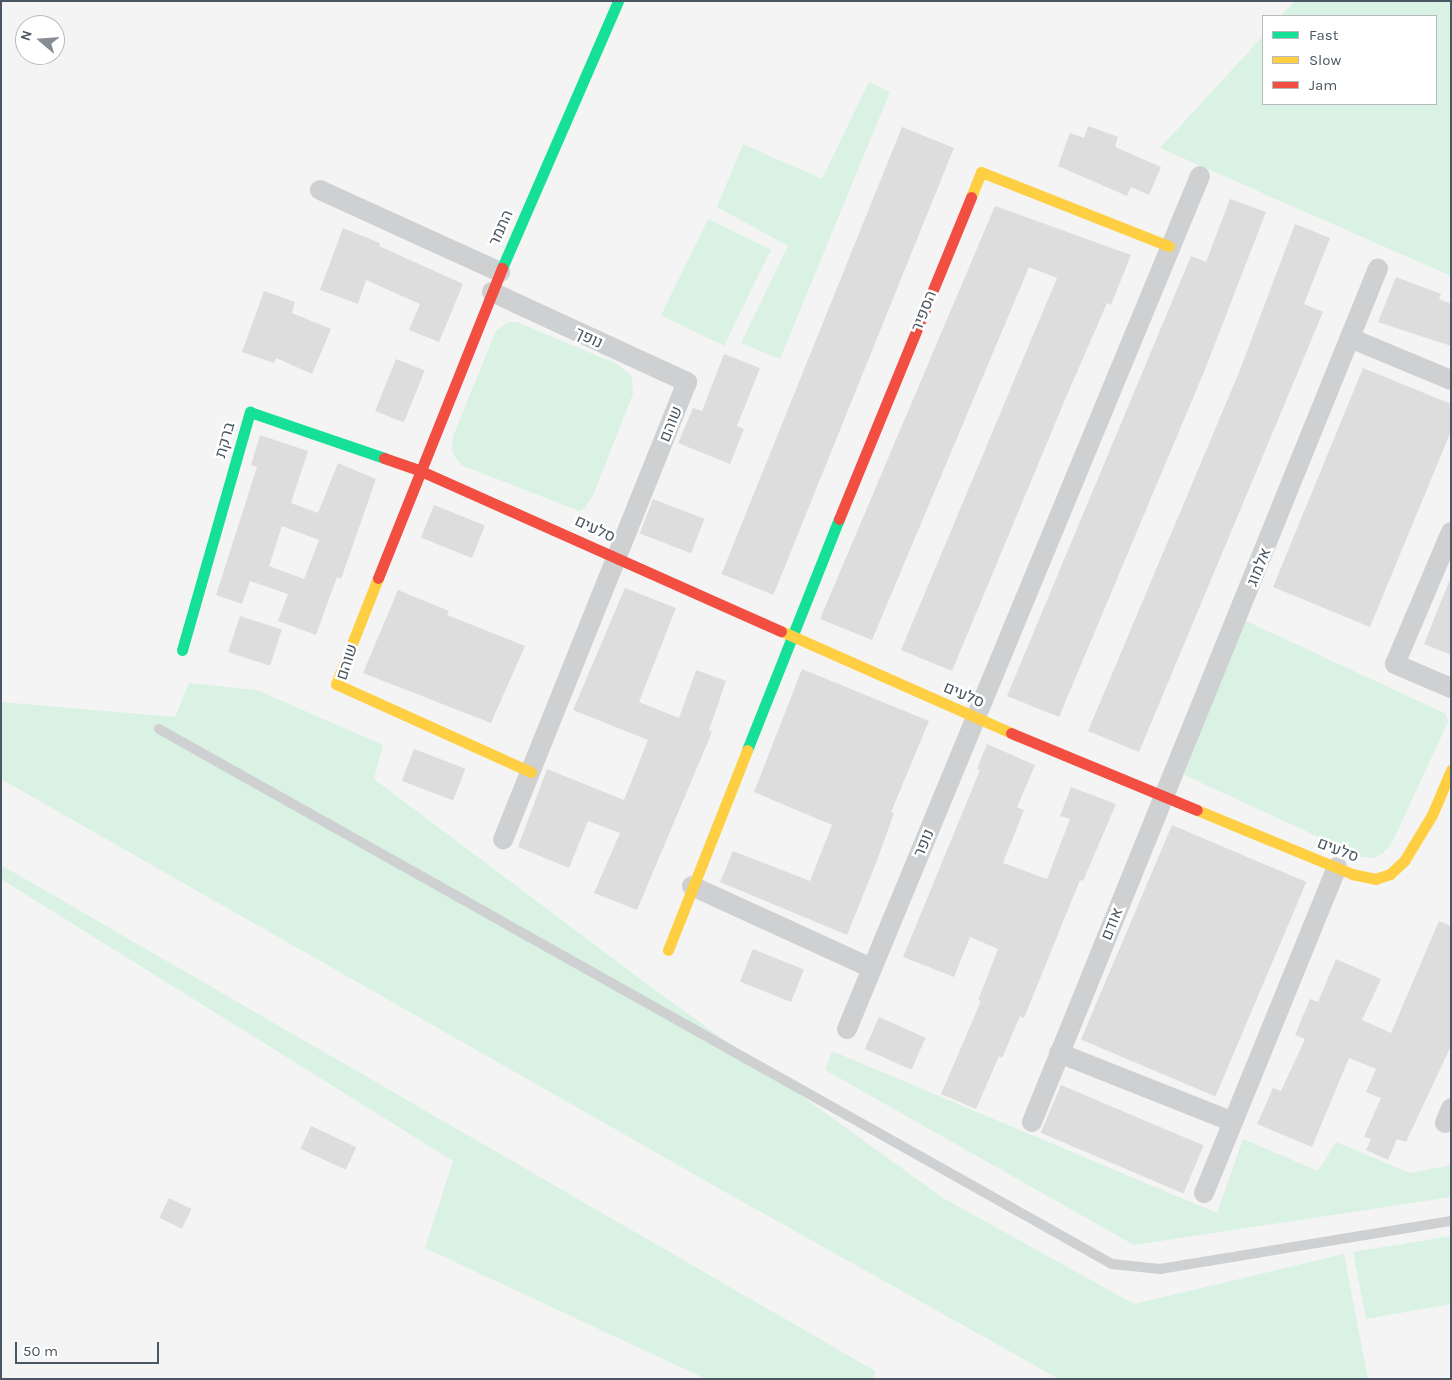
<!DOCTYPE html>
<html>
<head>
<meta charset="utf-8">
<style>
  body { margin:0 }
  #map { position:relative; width:1452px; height:1380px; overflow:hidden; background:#f4f4f4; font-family:Karla,Heebo,sans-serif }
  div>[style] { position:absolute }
  .green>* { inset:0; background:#d9f2e3; transform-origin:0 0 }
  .building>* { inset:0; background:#ddddde; transform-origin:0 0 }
  .lane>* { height:10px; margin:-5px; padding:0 5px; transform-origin:5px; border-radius:5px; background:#ced0d2 }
  .street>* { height:20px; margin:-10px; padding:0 10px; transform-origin:10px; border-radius:10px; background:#ced0d2 }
  .fast>* { height:11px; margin:-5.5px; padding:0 5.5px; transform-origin:5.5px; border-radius:5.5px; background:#16e098 }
  .slow>* { height:11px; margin:-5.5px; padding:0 5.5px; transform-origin:5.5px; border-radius:5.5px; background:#ffcf43 }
  .jam>* { height:11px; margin:-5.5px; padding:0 5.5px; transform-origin:5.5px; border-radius:5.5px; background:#f24e42 }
  span { translate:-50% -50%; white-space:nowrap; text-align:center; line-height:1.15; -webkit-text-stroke:5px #fff; paint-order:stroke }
  .street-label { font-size:16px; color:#4a5661 }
  .frame { position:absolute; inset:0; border:2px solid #4a5661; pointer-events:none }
  .legend { position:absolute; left:1262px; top:15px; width:175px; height:90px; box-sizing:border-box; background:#fff; border:1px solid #b7bbc0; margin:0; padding:6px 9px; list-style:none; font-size:15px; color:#4a5661 }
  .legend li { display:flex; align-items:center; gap:10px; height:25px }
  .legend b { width:25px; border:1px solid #b7bbc0 }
  .north { position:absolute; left:15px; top:15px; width:50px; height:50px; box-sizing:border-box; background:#fff; border:1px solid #b7bbc0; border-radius:50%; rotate:288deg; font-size:14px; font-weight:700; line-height:20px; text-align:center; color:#4a5661 }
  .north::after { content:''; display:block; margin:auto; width:18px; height:22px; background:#868d94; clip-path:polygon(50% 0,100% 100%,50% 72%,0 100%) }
  .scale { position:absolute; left:15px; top:1342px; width:144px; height:22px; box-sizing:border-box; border:2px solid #4a5661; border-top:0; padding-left:6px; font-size:15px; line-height:18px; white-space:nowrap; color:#4a5661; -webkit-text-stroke:4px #fff; paint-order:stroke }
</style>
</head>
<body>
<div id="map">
  <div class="green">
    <i style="clip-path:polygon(1295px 1px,1451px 1px,1451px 276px,1160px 148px,1263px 36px,1263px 104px,1436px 104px,1436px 16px,1281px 16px)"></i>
    <i style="clip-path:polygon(869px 82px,890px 92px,780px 359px,741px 343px,788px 246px,717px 207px,743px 144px,822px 179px)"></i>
    <i style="left:708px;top:219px;width:70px;height:107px;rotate:26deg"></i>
    <i style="clip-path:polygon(509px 322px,517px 322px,617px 364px,632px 376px,633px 394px,594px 493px,585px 508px,579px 511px,461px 465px,452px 452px,453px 436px,496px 331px)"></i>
    <i style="clip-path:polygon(1244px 620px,1446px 714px,1448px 722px,1391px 845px,1382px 854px,1375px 858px,1362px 857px,1184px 775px)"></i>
    <i style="clip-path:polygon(189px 683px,257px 690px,383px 745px,374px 779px,651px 987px,943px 1198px,1134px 1304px,1344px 1254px,1368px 1379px,1059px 1379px,720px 1189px,1px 779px,1px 702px,175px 717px)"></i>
    <i style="clip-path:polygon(1px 865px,875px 1371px,873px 1379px,706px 1379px,425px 1248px,453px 1161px,1px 879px)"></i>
    <i style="clip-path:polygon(832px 1051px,1217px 1213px,1243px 1139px,1318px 1171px,1336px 1142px,1410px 1173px,1451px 1165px,1451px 1197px,1134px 1245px,825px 1070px)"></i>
    <i style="clip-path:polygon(1451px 1236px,1451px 1304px,1366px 1319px,1353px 1252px)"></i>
  </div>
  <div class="building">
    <i style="clip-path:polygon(1088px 126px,1118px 137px,1115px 147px,1161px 167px,1149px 195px,1131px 187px,1127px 196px,1058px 166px,1070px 133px,1084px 138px)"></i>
    <i style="left:902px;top:127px;width:56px;height:482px;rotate:22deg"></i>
    <i style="clip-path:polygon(1230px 199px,1266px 212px,1206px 367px,1059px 717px,1007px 696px,1191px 256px,1206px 262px)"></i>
    <i style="clip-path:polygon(995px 206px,1131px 255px,1111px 305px,1107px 303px,1064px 402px,952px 671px,901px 650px,1057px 278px,1029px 267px,872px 640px,820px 619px)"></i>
    <i style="clip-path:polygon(1295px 224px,1330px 238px,1304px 304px,1323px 312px,1139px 752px,1088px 731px,1240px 370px)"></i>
    <i style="clip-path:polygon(343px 228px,380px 243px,379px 246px,463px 284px,439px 342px,409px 330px,420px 304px,366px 280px,358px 304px,320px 290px)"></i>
    <i style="clip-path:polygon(1396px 277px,1441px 294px,1439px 299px,1451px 304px,1451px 346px,1378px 322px)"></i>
    <i style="clip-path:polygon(264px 291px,295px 302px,292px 313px,331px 329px,312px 374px,276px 358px,274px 363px,242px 352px)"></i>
    <i style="clip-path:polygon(724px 354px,760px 368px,737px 426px,744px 429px,730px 464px,678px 443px,693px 408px,702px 411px)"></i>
    <i style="left:396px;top:359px;width:31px;height:56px;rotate:22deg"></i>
    <i style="clip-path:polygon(1363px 368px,1451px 404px,1451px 431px,1370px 627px,1273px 587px)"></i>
    <i style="clip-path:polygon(evenodd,260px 435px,308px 451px,291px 503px,318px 513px,338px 463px,376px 479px,341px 579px,337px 577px,316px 635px,278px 621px,288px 594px,250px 581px,242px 604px,216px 595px,257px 467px,251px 465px,260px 435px,282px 526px,319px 540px,304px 579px,269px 566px,282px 526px)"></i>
    <i style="left:653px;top:499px;width:55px;height:37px;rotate:21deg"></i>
    <i style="left:434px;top:505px;width:55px;height:35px;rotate:22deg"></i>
    <i style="clip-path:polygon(1450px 579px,1451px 579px,1451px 655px,1424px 644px)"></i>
    <i style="clip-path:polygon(625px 588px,676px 608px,639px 702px,679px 718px,696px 670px,726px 681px,709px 730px,712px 732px,637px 910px,594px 893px,620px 833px,588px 821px,569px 868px,518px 847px,547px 769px,624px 800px,648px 740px,573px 710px)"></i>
    <i style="clip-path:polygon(398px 590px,449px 611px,447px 615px,525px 646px,491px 723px,363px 673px)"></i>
    <i style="left:240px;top:616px;width:44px;height:38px;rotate:18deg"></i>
    <i style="clip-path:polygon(802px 669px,929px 721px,891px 812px,894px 813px,878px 858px,847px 935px,720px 882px,733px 851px,810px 881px,832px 825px,754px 792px)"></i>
    <i style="clip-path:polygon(987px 744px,1035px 765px,1017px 807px,1024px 810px,1003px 863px,1047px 879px,1070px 819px,1060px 816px,1071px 787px,1116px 804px,1083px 881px,1080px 880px,1024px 1018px,1020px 1016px,1002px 1058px,999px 1056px,976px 1109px,941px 1094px,981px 1001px,978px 1000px,998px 949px,970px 937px,954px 977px,903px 957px,980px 770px,977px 769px)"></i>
    <i style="left:414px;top:749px;width:55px;height:34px;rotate:21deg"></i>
    <i style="left:1172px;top:825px;width:146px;height:233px;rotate:23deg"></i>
    <i style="clip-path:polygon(1439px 921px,1451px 926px,1451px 1046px,1406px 1142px,1397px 1139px,1388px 1160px,1366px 1150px,1371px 1139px,1364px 1137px,1381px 1098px,1366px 1092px,1376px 1069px,1349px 1058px,1312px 1147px,1257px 1124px,1273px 1088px,1281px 1091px,1305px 1039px,1295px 1035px,1310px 999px,1318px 1002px,1336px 959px,1381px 979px,1362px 1020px,1391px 1033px)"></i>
    <i style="left:753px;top:949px;width:55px;height:35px;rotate:22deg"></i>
    <i style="left:879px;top:1017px;width:51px;height:35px;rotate:24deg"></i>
    <i style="left:1061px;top:1085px;width:155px;height:52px;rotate:23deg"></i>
    <i style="left:311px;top:1126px;width:50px;height:25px;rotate:25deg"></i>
    <i style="left:169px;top:1198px;width:25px;height:22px;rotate:26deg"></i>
  </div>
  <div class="lane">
    <i style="left:159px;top:729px;width:1093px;rotate:29.31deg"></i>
    <i style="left:1112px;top:1264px;width:48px;rotate:5.9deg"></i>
    <i style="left:1160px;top:1269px;width:295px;rotate:-9.4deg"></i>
  </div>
  <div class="street">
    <i style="left:320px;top:190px;width:198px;rotate:24.5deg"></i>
    <i style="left:492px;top:292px;width:215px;rotate:24.8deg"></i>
    <i style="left:687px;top:382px;width:493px;rotate:111.9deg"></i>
    <i style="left:1350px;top:338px;width:109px;rotate:22.6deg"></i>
    <i style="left:1451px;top:532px;width:143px;rotate:113deg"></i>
    <i style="left:1395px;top:664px;width:61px;rotate:23.2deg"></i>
    <i style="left:692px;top:886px;width:197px;rotate:24.6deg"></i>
    <i style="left:847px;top:1029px;width:923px;rotate:-67.52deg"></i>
    <i style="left:1059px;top:1053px;width:187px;rotate:21.6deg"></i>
    <i style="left:1032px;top:1122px;width:921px;rotate:-67.94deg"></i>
    <i style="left:1445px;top:1123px;width:16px;rotate:-68deg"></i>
    <i style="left:1204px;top:1193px;width:352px;rotate:-67.8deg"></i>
  </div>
  <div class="fast">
    <i style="left:502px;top:268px;width:291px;rotate:-66.5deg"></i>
    <i style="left:182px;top:650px;width:248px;rotate:-74.1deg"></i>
    <i style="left:250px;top:412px;width:142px;rotate:18.9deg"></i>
    <i style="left:747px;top:750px;width:249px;rotate:-68.3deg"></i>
  </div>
  <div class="slow">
    <i style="left:971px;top:197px;width:27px;rotate:-68deg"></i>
    <i style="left:981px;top:172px;width:202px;rotate:21.5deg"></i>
    <i style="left:378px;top:578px;width:114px;rotate:111.6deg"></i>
    <i style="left:336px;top:684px;width:214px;rotate:24.3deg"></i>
    <i style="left:781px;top:631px;width:252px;rotate:23.9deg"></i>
    <i style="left:1197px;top:810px;width:168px;rotate:22.4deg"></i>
    <i style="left:1352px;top:874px;width:24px;rotate:12deg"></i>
    <i style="left:1375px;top:879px;width:16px;rotate:-18deg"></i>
    <i style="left:1390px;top:874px;width:19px;rotate:-43deg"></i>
    <i style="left:1404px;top:861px;width:54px;rotate:-58.7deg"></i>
    <i style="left:1432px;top:815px;width:49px;rotate:-67.1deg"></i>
    <i style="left:668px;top:950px;width:215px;rotate:-68.4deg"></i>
  </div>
  <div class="jam">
    <i style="left:384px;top:458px;width:39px;rotate:19deg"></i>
    <i style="left:421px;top:471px;width:394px;rotate:24deg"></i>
    <i style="left:839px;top:519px;width:348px;rotate:-67.7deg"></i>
    <i style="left:378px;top:578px;width:334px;rotate:-68.2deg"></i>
    <i style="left:1011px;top:733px;width:201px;rotate:22.5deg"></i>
  </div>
  <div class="street-label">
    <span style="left:501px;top:228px;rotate:-66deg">התמר</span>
    <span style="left:924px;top:311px;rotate:-68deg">הספיר</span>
    <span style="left:589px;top:338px;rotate:25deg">נופך</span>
    <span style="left:671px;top:424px;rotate:-68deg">שוהם</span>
    <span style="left:225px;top:440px;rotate:-74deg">ברקת</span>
    <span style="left:595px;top:529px;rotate:25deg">סלעים</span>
    <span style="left:1259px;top:567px;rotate:-68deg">אלמוג</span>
    <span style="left:347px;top:662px;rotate:-72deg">שוהם</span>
    <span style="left:964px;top:695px;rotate:23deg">סלעים</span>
    <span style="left:924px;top:843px;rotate:-67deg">נופר</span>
    <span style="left:1338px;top:850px;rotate:21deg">סלעים</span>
    <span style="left:1112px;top:924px;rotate:-68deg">אודם</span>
  </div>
  <div class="frame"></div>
  <ul class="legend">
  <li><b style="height:6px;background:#16e098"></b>Fast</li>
  <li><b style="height:6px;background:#ffcf43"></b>Slow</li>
  <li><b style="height:6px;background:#f24e42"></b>Jam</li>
  </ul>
  <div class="north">N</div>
  <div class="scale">50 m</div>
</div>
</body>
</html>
